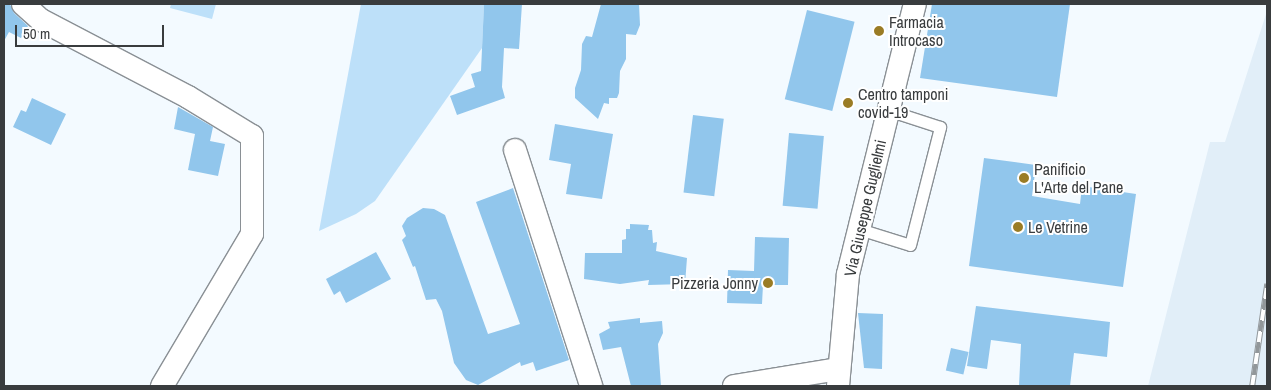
<!DOCTYPE html>
<html>
<head>
<meta charset="utf-8">
<style>
  body { margin:0 }
  #map { position:relative; width:1271px; height:390px; overflow:hidden; background:#f3faff; font-family:"Archivo Narrow",sans-serif }
  div>[style] { position:absolute }
  .built>* { inset:0; background:#e1eef8 }
  .green>* { inset:0; background:#bde0f9 }
  .building>* { inset:0; background:#91c6ec; transform-origin:0 0 }
  .roads { filter:drop-shadow(1px 0 #8a9095) drop-shadow(-1px 0 #8a9095) drop-shadow(0 1px #8a9095) drop-shadow(0 -1px #8a9095) }
  .service>* { height:11px; margin:-5.5px; padding:0 5.5px; transform-origin:5.5px; border-radius:5.5px; background:#fff }
  .minor>* { height:22px; margin:-11px; padding:0 11px; transform-origin:11px; border-radius:11px; background:#fff }
  .rail>* { height:5.5px; margin-top:-2.75px; transform-origin:0; background:repeating-linear-gradient(90deg,#fff 0 11px,#92979a 0 22px); box-sizing:border-box; border-block:1px solid #92979a }
  .dots>* { width:14px; height:14px; translate:-50% -50%; box-sizing:border-box; border:2px solid #fff; border-radius:50% }
  span { translate:-50% -50%; white-space:nowrap; text-align:center; line-height:1.15; -webkit-text-stroke:4px #fff; paint-order:stroke }
  .poi-label { font-size:16px; color:#393c3e }
  .left { translate:0 -50%; text-align:left }
  .right { translate:-100% -50%; text-align:right }
  .street-label { font-size:16px; color:#393c3e }
  .frame { position:absolute; inset:0; border:5px solid #393c3e; pointer-events:none }
  .scale { position:absolute; left:15px; top:25px; width:149px; height:22px; box-sizing:border-box; border:2px solid #393c3e; border-top:0; padding-left:6px; font-size:15px; line-height:18px; white-space:nowrap; color:#393c3e; -webkit-text-stroke:4px #fff; paint-order:stroke }
</style>
</head>
<body>
<div id="map">
  <div class="built">
    <i style="clip-path:polygon(1267px 11px,1267px 386px,1148px 386px,1210px 142px,1225px 142px)"></i>
  </div>
  <div class="green">
    <i style="clip-path:polygon(171px 4px,216px 4px,212px 19px,170px 8px)"></i>
    <i style="clip-path:polygon(361px 4px,484px 4px,482px 48px,375px 201px,356px 214px,319px 231px)"></i>
  </div>
  <div class="building">
    <i style="clip-path:polygon(4px 4px,10px 4px,14px 13px,28px 26px,21px 38px,9px 32px,4px 41px)"></i>
    <i style="clip-path:polygon(484px 4px,522px 4px,519px 49px,504px 48px,502px 87px,505px 98px,457px 115px,450px 96px,475px 87px,471px 74px,481px 71px)"></i>
    <i style="clip-path:polygon(601px 4px,639px 4px,640px 25px,636px 35px,626px 34px,626px 59px,620px 71px,619px 93px,617px 98px,609px 98px,609px 104px,604px 103px,598px 119px,575px 98px,575px 88px,581px 70px,582px 44px,586px 36px,592px 37px)"></i>
    <i style="clip-path:polygon(932px 4px,1070px 4px,1057px 97px,920px 78px)"></i>
    <i style="left:807px;top:10px;width:49px;height:92px;rotate:14deg"></i>
    <i style="clip-path:polygon(32px 98px,66px 114px,51px 145px,13px 127px,21px 110px,26px 112px)"></i>
    <i style="clip-path:polygon(178px 107px,213px 127px,210px 141px,225px 144px,218px 176px,188px 170px,195px 134px,174px 129px)"></i>
    <i style="left:693px;top:115px;width:31px;height:78px;rotate:7deg"></i>
    <i style="clip-path:polygon(555px 124px,613px 134px,602px 199px,566px 194px,571px 164px,549px 160px)"></i>
    <i style="left:789px;top:133px;width:35px;height:73px;rotate:5deg"></i>
    <i style="clip-path:polygon(984px 158px,1036px 165px,1032px 196px,1080px 204px,1082px 186px,1136px 194px,1123px 287px,969px 266px)"></i>
    <i style="clip-path:polygon(513px 188px,569px 360px,536px 371px,533px 362px,521px 366px,520px 362px,478px 385px,466px 380px,454px 363px,442px 311px,436px 299px,426px 300px,415px 266px,413px 267px,402px 240px,406px 236px,402px 226px,407px 218px,423px 208px,434px 209px,445px 215px,488px 334px,520px 324px,476px 202px)"></i>
    <i style="clip-path:polygon(630px 224px,649px 225px,648px 230px,652px 230px,653px 243px,657px 242px,656px 251px,687px 258px,685px 284px,648px 285px,649px 280px,620px 284px,584px 279px,585px 253px,622px 253px,622px 240px,626px 239px,626px 229px,630px 229px)"></i>
    <i style="clip-path:polygon(755px 237px,789px 238px,788px 285px,763px 285px,762px 304px,727px 303px,728px 270px,754px 271px)"></i>
    <i style="clip-path:polygon(376px 252px,391px 279px,346px 303px,340px 291px,334px 295px,326px 279px)"></i>
    <i style="clip-path:polygon(976px 306px,1110px 322px,1107px 357px,1074px 353px,1070px 386px,1019px 386px,1021px 344px,991px 340px,987px 369px,967px 366px)"></i>
    <i style="clip-path:polygon(858px 313px,883px 314px,882px 369px,864px 368px)"></i>
    <i style="clip-path:polygon(640px 318px,640px 323px,662px 321px,663px 333px,658px 344px,661px 386px,631px 386px,621px 347px,603px 350px,599px 334px,610px 328px,608px 322px)"></i>
    <i style="left:951px;top:348px;width:18px;height:23px;rotate:13deg"></i>
  </div>
  <div class="roads">
    <div class="service">
      <i style="left:859px;top:229px;width:53px;rotate:17.4deg"></i>
      <i style="left:910px;top:245px;width:122px;rotate:-75.7deg"></i>
      <i style="left:940px;top:127px;width:55px;rotate:-161.9deg"></i>
    </div>
    <div class="minor">
      <i style="left:23px;top:4px;width:24px;rotate:42deg"></i>
      <i style="left:41px;top:20px;width:166px;rotate:27.6deg"></i>
      <i style="left:188px;top:97px;width:75px;rotate:31.4deg"></i>
      <i style="left:252px;top:136px;width:98px;rotate:90deg"></i>
      <i style="left:252px;top:234px;width:177px;rotate:120.6deg"></i>
      <i style="left:515px;top:150px;width:248px;rotate:72.1deg"></i>
      <i style="left:734px;top:386px;width:105px;rotate:-9.3deg"></i>
      <i style="left:838px;top:386px;width:112px;rotate:-84.9deg"></i>
      <i style="left:848px;top:274px;width:278px;rotate:-76.1deg"></i>
    </div>
  </div>
  <div class="rail">
    <i style="left:1252px;top:386px;width:103px;rotate:-81.6deg"></i>
  </div>
  <div class="dots">
    <i style="left:879px;top:31px;background:#9a7c25"></i>
    <i style="left:848px;top:103px;background:#9a7c25"></i>
    <i style="left:1024px;top:178px;background:#9a7c25"></i>
    <i style="left:1018px;top:227px;background:#9a7c25"></i>
    <i style="left:768px;top:283px;background:#9a7c25"></i>
  </div>
  <div class="poi-label">
    <span class="left" style="left:889px;top:31px">Farmacia<br>Introcaso</span>
    <span class="left" style="left:858px;top:103px">Centro tamponi<br>covid-19</span>
    <span class="left" style="left:1034px;top:178px">Panificio<br>L'Arte del Pane</span>
    <span class="left" style="left:1028px;top:227px">Le Vetrine</span>
    <span class="right" style="left:758px;top:283px">Pizzeria Jonny</span>
  </div>
  <div class="street-label">
    <span style="left:865px;top:208px;rotate:-77deg">Via Giuseppe Guglielmi</span>
  </div>
  <div class="frame"></div>
  <div class="scale">50 m</div>
</div>
</body>
</html>
